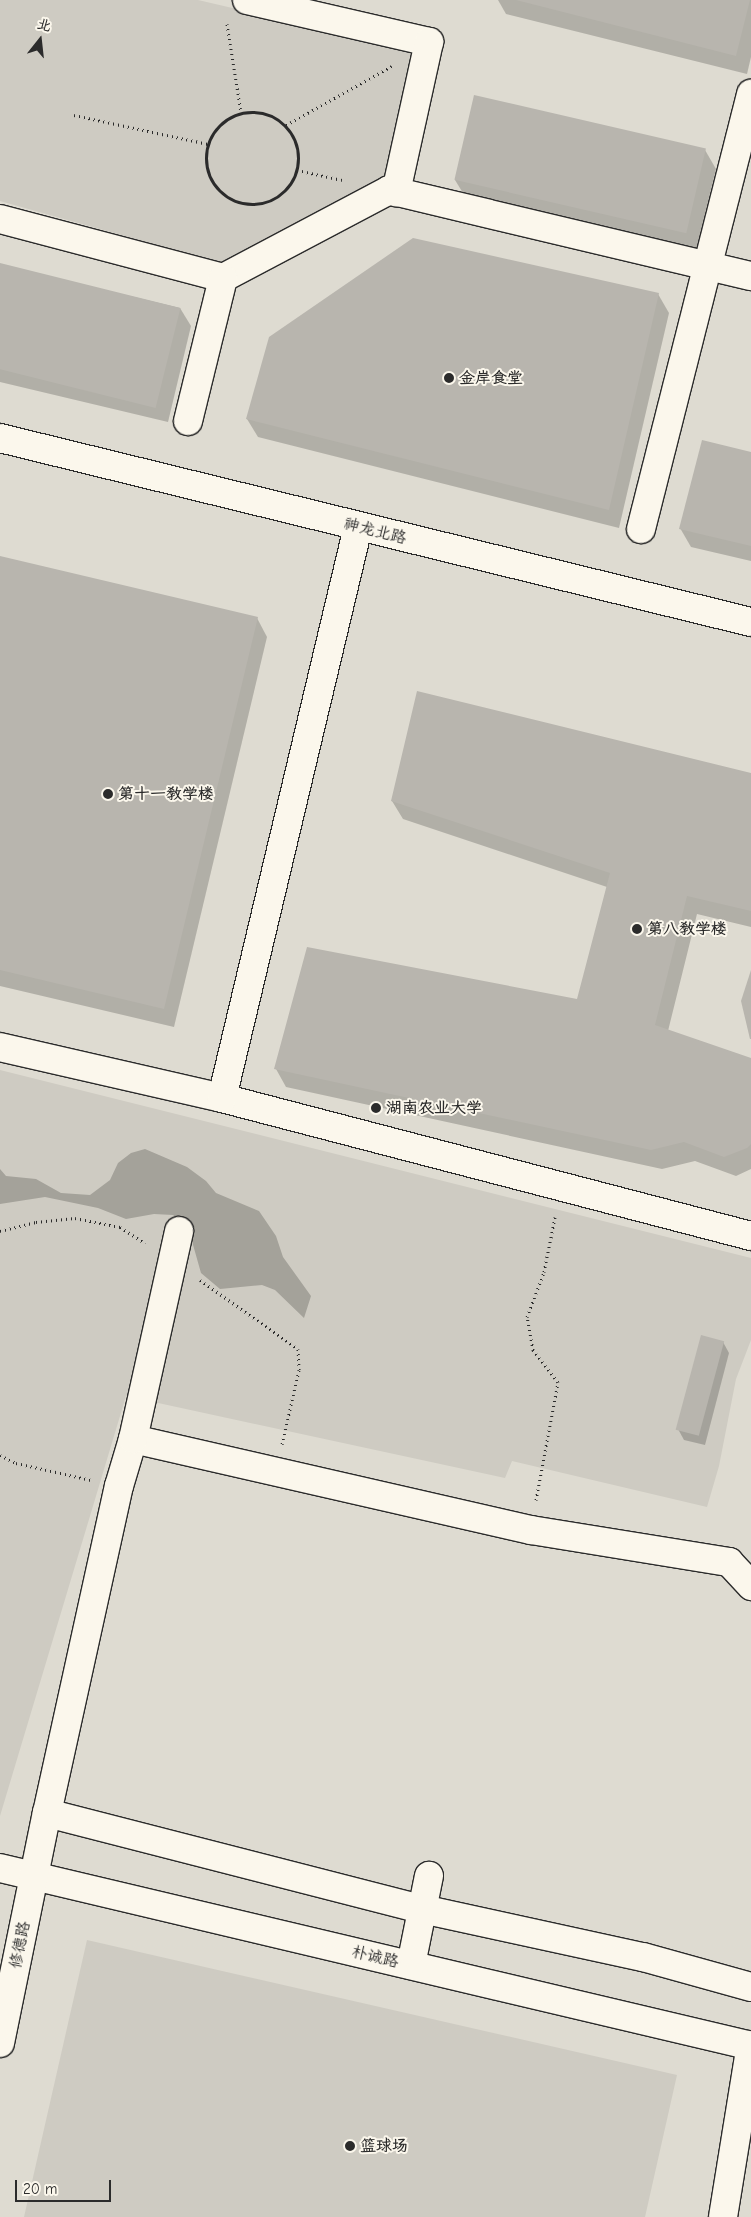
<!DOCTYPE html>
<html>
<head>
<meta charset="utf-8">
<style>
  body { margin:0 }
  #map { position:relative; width:751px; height:2217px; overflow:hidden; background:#eeebe0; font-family:"Comic Neue","LXGW WenKai TC",sans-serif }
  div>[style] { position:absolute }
  .built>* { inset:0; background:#dedbd1; transform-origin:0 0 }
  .green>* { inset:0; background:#cecbc2 }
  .water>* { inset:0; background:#a4a29a }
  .shadow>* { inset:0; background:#0003 }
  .building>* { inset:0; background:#b8b5ae; transform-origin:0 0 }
  .path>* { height:3px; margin-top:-1.5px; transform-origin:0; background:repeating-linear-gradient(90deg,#2b2b2b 0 1px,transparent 0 5px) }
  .path>.ring { margin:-1.5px; padding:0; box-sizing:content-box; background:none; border:3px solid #2b2b2b; border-radius:50% }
  .roads { filter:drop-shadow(1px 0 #2b2b2b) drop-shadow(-1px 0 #2b2b2b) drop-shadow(0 1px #2b2b2b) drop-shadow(0 -1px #2b2b2b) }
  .minor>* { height:28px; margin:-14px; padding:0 14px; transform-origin:14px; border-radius:14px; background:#fbf7ec }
  .dots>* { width:14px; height:14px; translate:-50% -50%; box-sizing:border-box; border:2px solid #fbf7ec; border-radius:50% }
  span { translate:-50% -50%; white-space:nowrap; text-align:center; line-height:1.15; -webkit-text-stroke:4px #fbf7ec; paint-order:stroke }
  .poi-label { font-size:16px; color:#2b2b2b; font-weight:700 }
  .left { translate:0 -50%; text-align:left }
  .street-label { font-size:16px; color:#2b2b2b }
  .north { position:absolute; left:15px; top:15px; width:50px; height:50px; -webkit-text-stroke:4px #fbf7ec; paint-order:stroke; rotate:16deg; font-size:14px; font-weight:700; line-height:20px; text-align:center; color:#2b2b2b }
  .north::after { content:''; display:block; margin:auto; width:18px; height:22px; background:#2b2b2b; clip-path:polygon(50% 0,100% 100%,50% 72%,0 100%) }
  .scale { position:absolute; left:15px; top:2180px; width:96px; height:22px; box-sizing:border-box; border:2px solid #2b2b2b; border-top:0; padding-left:6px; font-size:15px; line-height:18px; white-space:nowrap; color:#2b2b2b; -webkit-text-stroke:4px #fbf7ec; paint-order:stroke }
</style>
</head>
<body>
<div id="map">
  <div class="built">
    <i style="left:0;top:0;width:751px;height:2217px"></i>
  </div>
  <div class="green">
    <i style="clip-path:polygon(0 0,198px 0,419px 51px,391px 184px,228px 265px,0 201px)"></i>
    <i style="clip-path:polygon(0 1070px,751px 1258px,751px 1340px,736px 1379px,719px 1466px,707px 1507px,512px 1461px,505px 1478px,126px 1396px,0 1816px)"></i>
    <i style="clip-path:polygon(87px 1940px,677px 2075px,645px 2217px,24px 2217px)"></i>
  </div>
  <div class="water">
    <i style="clip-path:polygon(145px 1149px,187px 1167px,206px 1181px,216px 1193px,259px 1211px,276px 1236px,283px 1257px,311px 1296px,304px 1318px,275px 1290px,262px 1285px,220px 1289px,201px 1273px,188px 1227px,173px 1215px,154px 1214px,126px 1219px,98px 1208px,45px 1197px,0 1204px,0 1169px,6px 1176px,36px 1179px,61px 1193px,90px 1195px,110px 1180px,118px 1163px,131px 1153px)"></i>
  </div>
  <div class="shadow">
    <i style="clip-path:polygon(498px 0,751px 0,751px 57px,747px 74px,506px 14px)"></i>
    <i style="clip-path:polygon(705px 150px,716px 169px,695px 254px,466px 198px,455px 180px)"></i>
    <i style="clip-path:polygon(0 265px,180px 308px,191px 326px,168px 422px,0 382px)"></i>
    <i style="clip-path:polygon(658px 294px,669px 313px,619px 528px,258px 437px,247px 419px)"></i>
    <i style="clip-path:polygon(751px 454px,751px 561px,691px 547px,680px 528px)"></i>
    <i style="clip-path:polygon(0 557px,257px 618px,267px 637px,174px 1027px,0 986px)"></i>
    <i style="clip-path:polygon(751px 775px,751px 927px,697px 914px,668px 1031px,751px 1059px,751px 1169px,736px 1176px,695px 1161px,662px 1169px,286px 1087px,276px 1069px,578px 1001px,607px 887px,403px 819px,392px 801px)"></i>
    <i style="clip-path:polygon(723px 1342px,729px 1353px,705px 1445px,684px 1440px,678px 1429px)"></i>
  </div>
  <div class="building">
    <i style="clip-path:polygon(516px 0,750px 0,736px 56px)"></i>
    <i style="left:474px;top:95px;width:238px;height:87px;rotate:13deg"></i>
    <i style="clip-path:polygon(413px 238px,659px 293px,609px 510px,246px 419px,269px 337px)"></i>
    <i style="left:0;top:263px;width:186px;height:103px;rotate:14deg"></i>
    <i style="clip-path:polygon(702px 440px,751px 452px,751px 546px,679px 529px)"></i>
    <i style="clip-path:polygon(0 556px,258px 617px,164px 1009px,0 970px)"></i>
    <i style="clip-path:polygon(417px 691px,751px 773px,751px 911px,687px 896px,655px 1025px,751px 1058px,751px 1144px,747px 1148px,724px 1157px,684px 1142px,651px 1150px,274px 1069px,307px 947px,577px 999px,610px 873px,391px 801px)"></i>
    <i style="clip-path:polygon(751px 970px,751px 1039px,750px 1039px,741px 1001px)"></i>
    <i style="left:701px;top:1335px;width:24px;height:98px;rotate:15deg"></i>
  </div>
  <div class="path">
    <i style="left:227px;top:24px;width:89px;rotate:81deg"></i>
    <i class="ring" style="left:206px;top:112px;width:89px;height:89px"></i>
    <i style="left:74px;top:115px;width:137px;rotate:12.2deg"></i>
    <i style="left:286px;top:125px;width:121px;rotate:-29.1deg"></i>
    <i style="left:297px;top:170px;width:46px;rotate:12.5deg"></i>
    <i style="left:0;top:1231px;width:37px;rotate:-14deg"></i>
    <i style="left:36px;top:1222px;width:39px;rotate:-6deg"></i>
    <i style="left:75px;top:1218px;width:46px;rotate:11.3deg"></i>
    <i style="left:120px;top:1227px;width:30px;rotate:33deg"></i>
    <i style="left:200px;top:1280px;width:120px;rotate:35.1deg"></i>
    <i style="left:298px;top:1349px;width:21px;rotate:87deg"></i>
    <i style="left:299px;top:1370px;width:76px;rotate:102.9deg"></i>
    <i style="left:0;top:1455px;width:18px;rotate:27deg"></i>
    <i style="left:16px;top:1463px;width:77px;rotate:12.8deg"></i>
    <i style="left:536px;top:1500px;width:120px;rotate:-79.4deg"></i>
    <i style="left:558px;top:1382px;width:41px;rotate:-128deg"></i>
    <i style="left:533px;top:1350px;width:34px;rotate:-100deg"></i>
    <i style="left:527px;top:1317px;width:48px;rotate:-69.3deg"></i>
    <i style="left:544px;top:1272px;width:56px;rotate:-78.7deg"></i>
  </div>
  <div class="roads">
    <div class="minor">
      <i style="left:247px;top:0;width:187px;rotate:13deg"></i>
      <i style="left:429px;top:42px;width:154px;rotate:102.4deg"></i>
      <i style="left:0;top:219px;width:231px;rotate:14.8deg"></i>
      <i style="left:223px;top:278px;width:188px;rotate:-27.9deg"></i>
      <i style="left:389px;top:190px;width:372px;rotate:13.4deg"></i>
      <i style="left:188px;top:421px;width:147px;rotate:-76.2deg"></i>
      <i style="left:0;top:438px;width:773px;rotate:13.77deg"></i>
      <i style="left:641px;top:529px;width:449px;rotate:-75.8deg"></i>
      <i style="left:0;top:1047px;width:228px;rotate:12.9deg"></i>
      <i style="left:222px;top:1098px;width:547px;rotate:14.62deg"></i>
      <i style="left:222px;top:1098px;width:587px;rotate:-76.6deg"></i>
      <i style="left:133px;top:1439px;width:408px;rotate:12.9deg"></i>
      <i style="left:531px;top:1530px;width:201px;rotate:9.2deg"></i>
      <i style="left:729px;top:1562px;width:33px;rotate:47deg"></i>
      <i style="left:47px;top:1813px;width:387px;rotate:14.4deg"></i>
      <i style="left:422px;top:1909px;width:226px;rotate:12.3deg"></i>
      <i style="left:643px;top:1957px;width:112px;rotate:15.5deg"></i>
      <i style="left:0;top:1868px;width:772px;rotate:13.33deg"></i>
      <i style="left:411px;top:1965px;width:91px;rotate:-78.6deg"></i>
      <i style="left:0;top:2043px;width:235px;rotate:-78.5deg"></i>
      <i style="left:47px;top:1813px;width:335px;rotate:-77.6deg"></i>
      <i style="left:119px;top:1486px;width:49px;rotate:-73.4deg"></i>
      <i style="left:133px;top:1439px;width:213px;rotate:-77.5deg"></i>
      <i style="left:723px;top:2217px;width:174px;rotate:-80.8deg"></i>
    </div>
  </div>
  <div class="dots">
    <i style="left:449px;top:378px;background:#2b2b2b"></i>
    <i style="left:108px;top:794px;background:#2b2b2b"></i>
    <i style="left:637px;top:929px;background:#2b2b2b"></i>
    <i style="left:376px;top:1108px;background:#2b2b2b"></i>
    <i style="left:350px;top:2146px;background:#2b2b2b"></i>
  </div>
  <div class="poi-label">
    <span class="left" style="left:459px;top:378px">金岸食堂</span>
    <span class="left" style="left:118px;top:794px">第十一教学楼</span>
    <span class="left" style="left:647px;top:929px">第八教学楼</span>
    <span class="left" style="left:386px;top:1108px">湖南农业大学</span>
    <span class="left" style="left:360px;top:2146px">篮球场</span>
  </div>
  <div class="street-label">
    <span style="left:375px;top:531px;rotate:14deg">神龙北路</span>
    <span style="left:20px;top:1945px;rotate:-79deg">修德路</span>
    <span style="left:375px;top:1957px;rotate:13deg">朴诚路</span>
  </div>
  <div class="north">北</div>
  <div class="scale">20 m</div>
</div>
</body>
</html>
